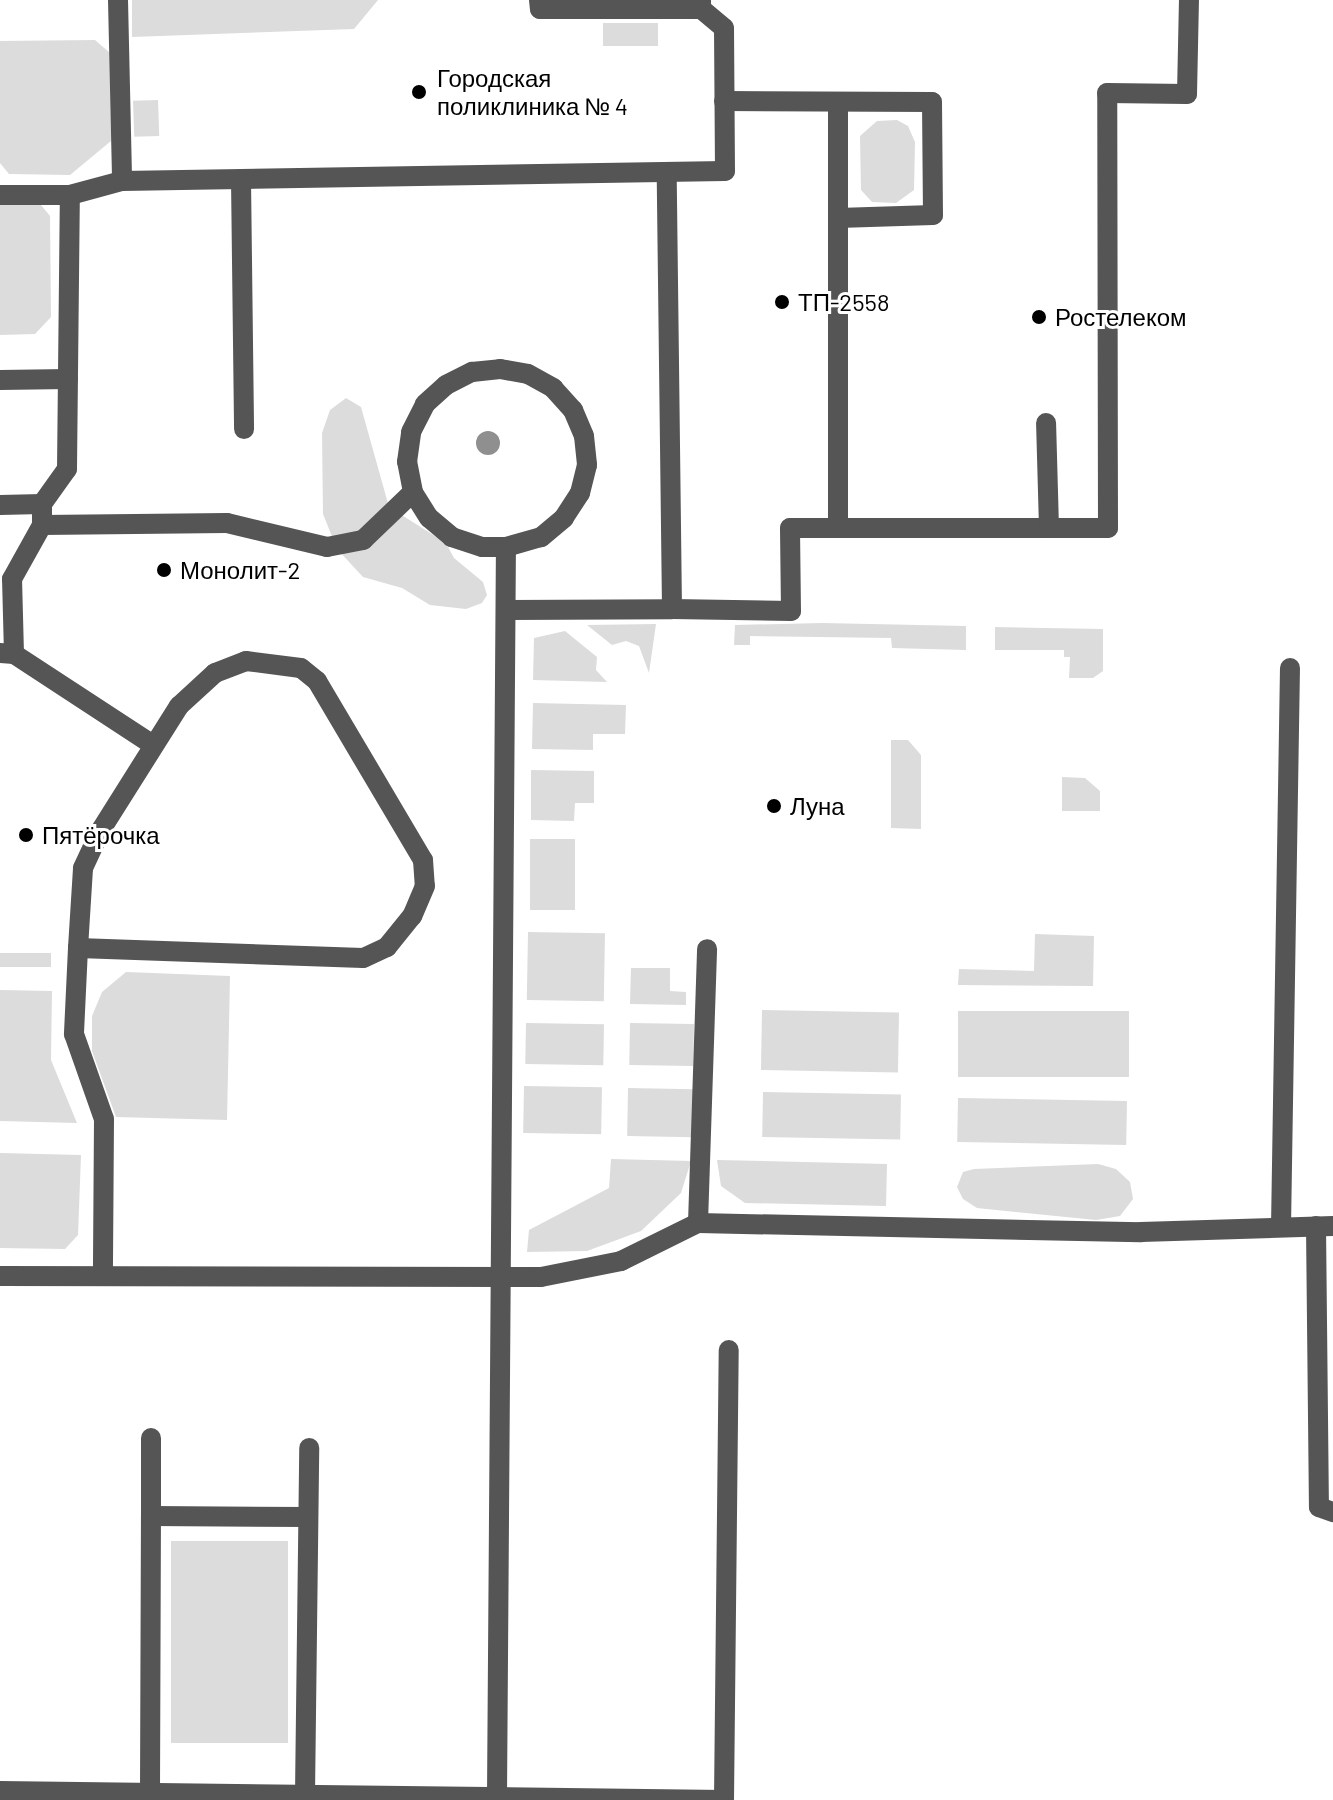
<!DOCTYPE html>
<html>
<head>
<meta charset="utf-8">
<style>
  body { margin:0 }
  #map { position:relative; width:1333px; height:1800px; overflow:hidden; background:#fff; font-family:Barlow,sans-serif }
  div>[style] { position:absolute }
  .green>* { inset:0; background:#dcdcdc; transform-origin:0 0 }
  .minor>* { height:20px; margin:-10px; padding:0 10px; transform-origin:10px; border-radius:10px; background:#555 }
  .trees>* { width:24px; height:24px; margin:-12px; border-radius:50%; background:#8f8f8f }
  .dots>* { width:22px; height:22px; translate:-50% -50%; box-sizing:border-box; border:4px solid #fff; border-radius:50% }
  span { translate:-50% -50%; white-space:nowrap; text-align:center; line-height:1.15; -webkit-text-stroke:6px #fff; paint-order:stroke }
  .poi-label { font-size:24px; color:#000 }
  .left { translate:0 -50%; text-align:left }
</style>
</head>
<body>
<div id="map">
  <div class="green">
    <i style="clip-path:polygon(132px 0,378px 0,354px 29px,132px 37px)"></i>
    <i style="left:658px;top:23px;width:23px;height:55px;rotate:90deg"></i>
    <i style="clip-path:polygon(95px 40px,110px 53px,111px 141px,70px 175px,9px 174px,0 163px,0 41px)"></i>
    <i style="left:158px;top:100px;width:36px;height:25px;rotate:88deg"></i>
    <i style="clip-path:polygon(897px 120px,908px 126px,915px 142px,914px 190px,896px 203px,872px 202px,861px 190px,860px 136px,877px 121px)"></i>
    <i style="clip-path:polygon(0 202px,41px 205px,50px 216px,51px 317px,35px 334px,0 335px)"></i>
    <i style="clip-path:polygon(346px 398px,361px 407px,389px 507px,446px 543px,454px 558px,483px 582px,487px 595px,482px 603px,466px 609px,430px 605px,402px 588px,363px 577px,337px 549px,323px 514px,322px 433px,330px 410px)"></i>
    <i style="clip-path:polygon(822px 623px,966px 626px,966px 650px,892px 648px,891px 638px,750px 636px,750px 645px,734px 645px,735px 625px)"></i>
    <i style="clip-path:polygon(656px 624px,649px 673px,639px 646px,626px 641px,612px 645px,587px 625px)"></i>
    <i style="clip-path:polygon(995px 627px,1103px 629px,1103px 671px,1093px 678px,1069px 678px,1070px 657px,1064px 657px,1064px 650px,995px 650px)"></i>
    <i style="clip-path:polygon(565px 631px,597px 657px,596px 670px,607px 682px,533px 680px,534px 638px)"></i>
    <i style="clip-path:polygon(533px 703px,626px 705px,625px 734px,593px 734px,593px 750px,532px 749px)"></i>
    <i style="clip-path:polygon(891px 740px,908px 740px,921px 755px,921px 829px,891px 828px)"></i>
    <i style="clip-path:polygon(531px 770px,594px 771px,594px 803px,575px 803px,574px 821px,531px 820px)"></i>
    <i style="clip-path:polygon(1062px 777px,1085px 778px,1100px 791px,1100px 811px,1062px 811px)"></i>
    <i style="left:530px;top:839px;width:45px;height:71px"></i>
    <i style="left:528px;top:932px;width:77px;height:68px;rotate:1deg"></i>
    <i style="clip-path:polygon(1035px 934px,1094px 936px,1093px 986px,958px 985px,959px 969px,1034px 971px)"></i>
    <i style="left:0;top:953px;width:51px;height:14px"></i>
    <i style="clip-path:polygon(631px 968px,670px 968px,670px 991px,686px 992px,686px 1005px,630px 1004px)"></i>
    <i style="clip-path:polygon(126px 972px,230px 976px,227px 1120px,116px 1117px,92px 1051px,92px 1016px,102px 992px)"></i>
    <i style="clip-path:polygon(0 990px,52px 991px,51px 1060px,77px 1123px,0 1121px)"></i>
    <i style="left:762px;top:1010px;width:137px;height:60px;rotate:1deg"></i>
    <i style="left:958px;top:1011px;width:171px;height:66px"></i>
    <i style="left:526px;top:1023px;width:78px;height:41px;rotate:1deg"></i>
    <i style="left:630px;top:1023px;width:64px;height:42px;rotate:1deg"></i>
    <i style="left:524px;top:1086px;width:78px;height:47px;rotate:1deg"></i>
    <i style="left:628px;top:1088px;width:66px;height:48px;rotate:1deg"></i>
    <i style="left:763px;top:1092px;width:138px;height:45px;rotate:1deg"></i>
    <i style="left:958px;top:1098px;width:169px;height:44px;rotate:1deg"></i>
    <i style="clip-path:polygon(0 1153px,81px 1155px,78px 1235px,65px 1249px,0 1248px)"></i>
    <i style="clip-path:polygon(611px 1159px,691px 1161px,681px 1193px,641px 1231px,587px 1251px,527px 1252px,529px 1230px,609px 1188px)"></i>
    <i style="clip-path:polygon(717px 1160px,887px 1164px,886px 1206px,745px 1203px,721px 1186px)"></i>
    <i style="clip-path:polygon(1098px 1164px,1116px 1169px,1130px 1182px,1133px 1199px,1120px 1216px,1096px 1220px,977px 1208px,963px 1199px,957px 1187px,963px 1172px,974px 1169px)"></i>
    <i style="left:171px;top:1541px;width:117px;height:202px"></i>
  </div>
  <div class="minor">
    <i style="left:118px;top:0;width:181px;rotate:88.7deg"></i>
    <i style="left:539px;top:0;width:9px;rotate:84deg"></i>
    <i style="left:540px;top:9px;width:161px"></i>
    <i style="left:724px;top:101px;width:208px;rotate:0.3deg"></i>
    <i style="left:932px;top:102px;width:113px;rotate:89.5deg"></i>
    <i style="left:933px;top:215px;width:95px;rotate:178.2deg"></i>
    <i style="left:838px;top:102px;width:426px;rotate:90deg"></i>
    <i style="left:838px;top:528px;width:211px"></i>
    <i style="left:1049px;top:528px;width:105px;rotate:-91.6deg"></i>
    <i style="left:241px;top:179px;width:250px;rotate:89.3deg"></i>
    <i style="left:0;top:195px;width:70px"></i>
    <i style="left:0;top:380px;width:68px;rotate:-0.8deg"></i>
    <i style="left:0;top:505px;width:42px;rotate:-1.4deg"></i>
    <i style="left:42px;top:525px;width:185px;rotate:-0.6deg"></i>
    <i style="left:227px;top:523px;width:103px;rotate:13.5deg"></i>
    <i style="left:327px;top:547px;width:37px;rotate:-11deg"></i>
    <i style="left:363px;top:540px;width:69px;rotate:-43.8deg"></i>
    <i style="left:1049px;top:528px;width:59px"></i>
    <i style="left:1108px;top:528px;width:435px;rotate:-90.1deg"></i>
    <i style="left:1107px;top:93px;width:80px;rotate:0.7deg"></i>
    <i style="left:1187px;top:94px;width:94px;rotate:-88.8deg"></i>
    <i style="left:672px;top:609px;width:119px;rotate:1deg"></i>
    <i style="left:791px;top:611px;width:83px;rotate:-90.7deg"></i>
    <i style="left:790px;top:528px;width:48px"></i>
    <i style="left:507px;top:610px;width:165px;rotate:-0.3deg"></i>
    <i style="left:672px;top:609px;width:437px;rotate:-90.7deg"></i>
    <i style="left:0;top:653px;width:14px;rotate:4deg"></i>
    <i style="left:14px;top:654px;width:166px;rotate:33.2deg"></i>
    <i style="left:14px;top:654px;width:75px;rotate:-91.5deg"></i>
    <i style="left:12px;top:579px;width:62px;rotate:-60.9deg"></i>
    <i style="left:42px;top:525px;width:21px;rotate:-90deg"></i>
    <i style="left:42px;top:504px;width:43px;rotate:-54.5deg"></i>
    <i style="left:67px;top:469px;width:274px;rotate:-89.4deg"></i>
    <i style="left:70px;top:195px;width:54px;rotate:-15.1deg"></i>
    <i style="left:122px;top:181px;width:603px;rotate:-0.95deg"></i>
    <i style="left:725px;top:171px;width:143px;rotate:-90.4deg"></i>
    <i style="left:724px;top:28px;width:30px;rotate:-140deg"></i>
    <i style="left:701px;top:9px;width:9px;rotate:-90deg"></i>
    <i style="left:78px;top:948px;width:80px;rotate:-86.4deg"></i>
    <i style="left:83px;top:868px;width:38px;rotate:-65deg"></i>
    <i style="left:99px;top:833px;width:150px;rotate:-57.8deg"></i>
    <i style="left:179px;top:706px;width:49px;rotate:-42.5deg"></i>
    <i style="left:215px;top:673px;width:33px;rotate:-21deg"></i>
    <i style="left:246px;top:661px;width:55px;rotate:7.3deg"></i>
    <i style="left:301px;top:668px;width:21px;rotate:39deg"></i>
    <i style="left:317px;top:681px;width:208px;rotate:59.4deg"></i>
    <i style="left:423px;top:860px;width:26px;rotate:86deg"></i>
    <i style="left:425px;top:886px;width:33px;rotate:113deg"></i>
    <i style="left:412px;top:916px;width:40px;rotate:129deg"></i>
    <i style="left:387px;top:947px;width:26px;rotate:155deg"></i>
    <i style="left:363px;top:958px;width:285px;rotate:-178deg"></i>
    <i style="left:78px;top:948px;width:86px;rotate:92.7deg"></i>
    <i style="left:74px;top:1034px;width:90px;rotate:70.6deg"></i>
    <i style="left:104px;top:1119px;width:157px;rotate:90.4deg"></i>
    <i style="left:698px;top:1223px;width:274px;rotate:-88.1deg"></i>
    <i style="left:1316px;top:1226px;width:281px;rotate:89.4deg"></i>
    <i style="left:1319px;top:1507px;width:15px;rotate:20deg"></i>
    <i style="left:1281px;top:1227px;width:559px;rotate:-89.08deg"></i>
    <i style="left:0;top:1276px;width:541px;rotate:0.11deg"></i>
    <i style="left:541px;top:1277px;width:82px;rotate:-11.3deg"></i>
    <i style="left:621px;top:1261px;width:86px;rotate:-26.3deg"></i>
    <i style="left:698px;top:1223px;width:443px;rotate:1.2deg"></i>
    <i style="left:1141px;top:1232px;width:192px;rotate:-1.8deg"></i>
    <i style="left:151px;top:1516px;width:78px;rotate:-90deg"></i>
    <i style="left:0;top:1791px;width:724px;rotate:0.71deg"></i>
    <i style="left:150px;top:1793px;width:277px;rotate:-89.8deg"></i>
    <i style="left:151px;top:1516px;width:157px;rotate:0.4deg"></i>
    <i style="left:305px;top:1795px;width:347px;rotate:-89.3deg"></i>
    <i style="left:497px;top:1797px;width:1250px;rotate:-89.59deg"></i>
    <i style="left:506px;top:547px;width:24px;rotate:180deg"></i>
    <i style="left:482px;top:547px;width:32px;rotate:-162deg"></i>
    <i style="left:452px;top:537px;width:30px;rotate:-140deg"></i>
    <i style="left:429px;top:518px;width:31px;rotate:-122deg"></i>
    <i style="left:413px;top:492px;width:31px;rotate:-101deg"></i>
    <i style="left:407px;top:462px;width:30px;rotate:-82deg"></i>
    <i style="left:411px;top:432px;width:31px;rotate:-63deg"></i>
    <i style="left:425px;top:404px;width:28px;rotate:-42deg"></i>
    <i style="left:446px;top:385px;width:29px;rotate:-27deg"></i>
    <i style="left:472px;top:372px;width:28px;rotate:-6deg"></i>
    <i style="left:500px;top:369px;width:28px;rotate:10deg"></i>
    <i style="left:528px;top:374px;width:29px;rotate:29deg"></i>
    <i style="left:553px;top:388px;width:30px;rotate:48deg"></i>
    <i style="left:573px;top:410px;width:28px;rotate:67deg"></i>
    <i style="left:584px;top:436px;width:29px;rotate:84deg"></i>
    <i style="left:587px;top:465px;width:29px;rotate:104deg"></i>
    <i style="left:580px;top:493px;width:30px;rotate:123deg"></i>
    <i style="left:564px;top:518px;width:30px;rotate:140deg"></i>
    <i style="left:541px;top:537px;width:36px;rotate:164deg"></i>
    <i style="left:724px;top:1800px;width:450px;rotate:-89.4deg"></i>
  </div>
  <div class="trees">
    <i style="left:488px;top:443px"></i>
  </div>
  <div class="dots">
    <i style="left:419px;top:92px;background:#000"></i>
    <i style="left:782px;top:302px;background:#000"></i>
    <i style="left:1039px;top:317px;background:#000"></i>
    <i style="left:164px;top:570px;background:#000"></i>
    <i style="left:774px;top:806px;background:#000"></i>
    <i style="left:26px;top:835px;background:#000"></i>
  </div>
  <div class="poi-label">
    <span class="left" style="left:437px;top:92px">Городская<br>поликлиника № 4</span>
    <span class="left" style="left:798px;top:302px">ТП-2558</span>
    <span class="left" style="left:1055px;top:317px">Ростелеком</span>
    <span class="left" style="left:180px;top:570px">Монолит-2</span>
    <span class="left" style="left:790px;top:806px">Луна</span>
    <span class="left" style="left:42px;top:835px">Пятёрочка</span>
  </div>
</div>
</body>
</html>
